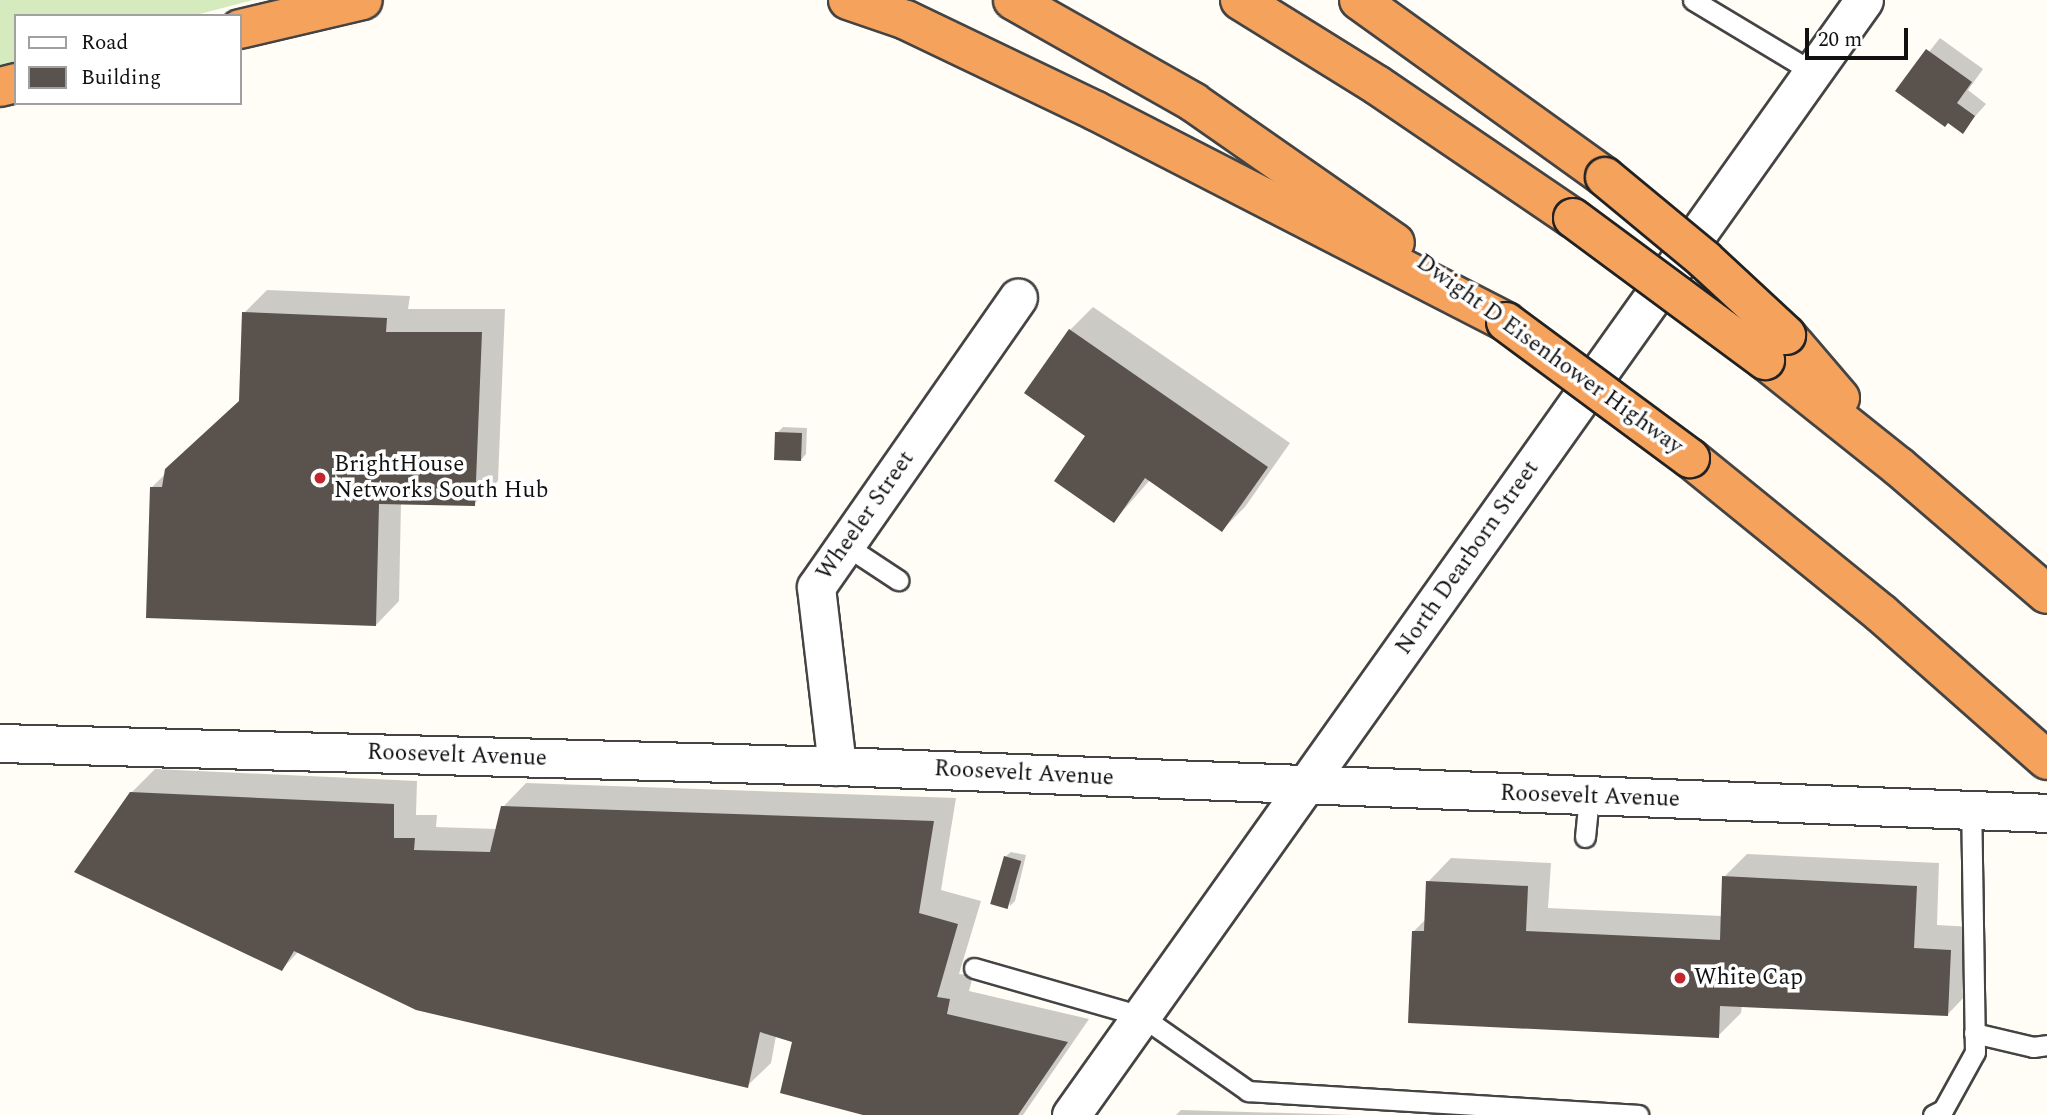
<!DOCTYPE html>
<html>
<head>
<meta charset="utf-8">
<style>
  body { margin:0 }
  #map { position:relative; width:2047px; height:1115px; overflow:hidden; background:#fffdf5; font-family:Spectral,serif }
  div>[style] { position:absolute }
  .green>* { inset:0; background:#d5ebbd }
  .shadow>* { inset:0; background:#0003 }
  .building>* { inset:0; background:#5a524d; transform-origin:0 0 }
  .roads { filter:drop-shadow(2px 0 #444) drop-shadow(-2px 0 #444) drop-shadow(0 2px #444) drop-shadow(0 -2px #444) }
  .service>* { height:19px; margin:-9.5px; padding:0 9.5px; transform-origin:9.5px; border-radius:9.5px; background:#fff }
  .minor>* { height:37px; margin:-18.5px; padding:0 18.5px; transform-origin:18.5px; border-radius:18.5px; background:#fff }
  .motorway>* { height:38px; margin:-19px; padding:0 19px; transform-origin:19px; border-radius:19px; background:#f5a25d }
  .bridges { filter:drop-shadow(2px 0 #222) drop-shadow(-2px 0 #222) drop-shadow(0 2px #222) drop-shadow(0 -2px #222) }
  .motorway-bridge>* { height:38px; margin:-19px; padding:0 19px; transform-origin:19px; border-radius:19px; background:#f5a25d }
  .dots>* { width:19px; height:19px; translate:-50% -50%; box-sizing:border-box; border:4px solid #fff; border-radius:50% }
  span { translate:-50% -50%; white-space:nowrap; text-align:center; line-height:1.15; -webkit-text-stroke:7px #fff; paint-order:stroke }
  .street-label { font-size:23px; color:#111 }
  .poi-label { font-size:23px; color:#111 }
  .left { translate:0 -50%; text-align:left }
  .legend { position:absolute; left:14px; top:14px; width:228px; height:91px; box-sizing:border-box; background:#fff; border:2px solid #a0a0a0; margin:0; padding:9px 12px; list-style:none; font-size:21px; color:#111 }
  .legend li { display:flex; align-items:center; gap:14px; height:35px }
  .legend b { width:35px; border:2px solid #a0a0a0 }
  .scale { position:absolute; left:1805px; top:28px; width:103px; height:32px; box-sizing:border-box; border:4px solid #111; border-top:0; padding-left:9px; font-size:21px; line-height:24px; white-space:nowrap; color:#111; -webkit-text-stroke:5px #fff; paint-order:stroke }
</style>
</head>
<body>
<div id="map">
  <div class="green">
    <i style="clip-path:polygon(0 0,253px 0,192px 16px,16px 16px,16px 62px,0 66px)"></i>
  </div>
  <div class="shadow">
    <i style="clip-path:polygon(1940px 38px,1983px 69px,1968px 90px,1986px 104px,1962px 131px,1898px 91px)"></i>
    <i style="clip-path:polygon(267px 290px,410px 296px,408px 309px,505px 309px,498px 481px,474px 504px,401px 502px,399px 601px,376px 625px,151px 488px,241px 400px,244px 313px)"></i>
    <i style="clip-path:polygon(1093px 307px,1290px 443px,1245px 507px,1222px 530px,1150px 480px,1114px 521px,1088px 435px,1027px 392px,1070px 330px)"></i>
    <i style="clip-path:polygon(783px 427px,807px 428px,806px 454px,801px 460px,777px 433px)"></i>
    <i style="clip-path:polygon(155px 769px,417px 781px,416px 815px,437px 815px,436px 827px,497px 829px,503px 807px,526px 783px,956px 798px,941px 890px,981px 901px,959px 974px,973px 976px,969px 991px,1089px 1019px,1023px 1115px,870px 1115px,794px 1041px,776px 1036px,771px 1063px,747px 1086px,299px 951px,282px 969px,131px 793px)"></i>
    <i style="clip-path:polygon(1011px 852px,1026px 855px,1015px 901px,1010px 906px,1005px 857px)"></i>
    <i style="clip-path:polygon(1747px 854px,1939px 863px,1937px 925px,1973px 927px,1970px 991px,1947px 1015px,1742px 1005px,1741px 1013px,1718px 1036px,1414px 931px,1426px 919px,1428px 882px,1451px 858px,1551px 863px,1548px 908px,1722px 916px,1724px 877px)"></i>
    <i style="clip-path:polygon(1181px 1110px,1354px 1115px,1176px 1115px)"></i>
  </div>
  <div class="building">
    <i style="clip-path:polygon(1926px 49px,1972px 82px,1957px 103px,1975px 116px,1963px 134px,1948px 123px,1945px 127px,1895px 91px)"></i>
    <i style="clip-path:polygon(242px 312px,387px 318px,386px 332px,482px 332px,475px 506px,379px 504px,376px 626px,146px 618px,150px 487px,162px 487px,165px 469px,239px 401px)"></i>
    <i style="clip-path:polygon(1069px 329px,1268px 467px,1222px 532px,1145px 478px,1114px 523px,1054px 481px,1085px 436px,1024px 393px)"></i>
    <i style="left:775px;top:432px;width:27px;height:28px;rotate:2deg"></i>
    <i style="clip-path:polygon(130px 792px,394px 804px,394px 838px,415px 838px,414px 850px,490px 852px,501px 806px,934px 821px,919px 913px,958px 924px,937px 997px,950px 999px,947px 1014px,1068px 1042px,1018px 1115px,863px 1115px,780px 1093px,792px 1042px,760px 1032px,748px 1088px,416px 1010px,294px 951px,282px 971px,74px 872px)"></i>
    <i style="left:1004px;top:856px;width:18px;height:50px;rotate:16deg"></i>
    <i style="clip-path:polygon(1722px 876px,1917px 886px,1914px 948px,1951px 950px,1948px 1016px,1720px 1006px,1719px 1038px,1408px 1023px,1412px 931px,1424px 931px,1426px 881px,1528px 886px,1526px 931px,1720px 940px)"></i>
  </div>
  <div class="roads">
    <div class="service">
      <i style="left:1693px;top:0;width:140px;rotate:31deg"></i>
      <i style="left:845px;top:545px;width:64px;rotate:33.4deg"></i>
      <i style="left:1585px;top:837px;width:40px;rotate:-84.3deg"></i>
      <i style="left:974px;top:968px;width:174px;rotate:16deg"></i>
      <i style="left:1141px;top:1016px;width:131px;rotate:35deg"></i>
      <i style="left:1248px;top:1091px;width:391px;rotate:3.5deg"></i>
      <i style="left:1974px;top:1033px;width:61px;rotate:13.3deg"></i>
      <i style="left:2033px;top:1047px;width:14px;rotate:-8deg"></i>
      <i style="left:1933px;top:1115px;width:11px;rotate:-27deg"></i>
      <i style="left:1943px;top:1110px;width:66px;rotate:-61.1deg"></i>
      <i style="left:1975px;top:1052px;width:242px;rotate:-90.9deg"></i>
    </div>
    <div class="minor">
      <i style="left:0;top:743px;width:837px;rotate:1.57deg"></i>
      <i style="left:837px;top:766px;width:1211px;rotate:2.22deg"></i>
      <i style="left:837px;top:766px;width:180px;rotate:-96.7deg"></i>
      <i style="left:816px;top:587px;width:353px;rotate:-55.1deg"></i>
      <i style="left:1071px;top:1115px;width:1368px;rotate:-54.58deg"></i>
    </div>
    <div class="motorway">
      <i style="left:848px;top:0;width:61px;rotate:19deg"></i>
      <i style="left:906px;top:20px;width:211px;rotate:25.6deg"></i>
      <i style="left:1096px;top:111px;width:461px;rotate:27.2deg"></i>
      <i style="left:1013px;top:0;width:207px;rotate:29.5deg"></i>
      <i style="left:1193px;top:102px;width:246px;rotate:34.9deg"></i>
      <i style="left:1240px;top:0;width:161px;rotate:31.8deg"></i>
      <i style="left:1377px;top:85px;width:237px;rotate:34.2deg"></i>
      <i style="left:1359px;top:0;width:303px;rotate:35.7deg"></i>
      <i style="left:240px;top:29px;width:126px;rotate:-13.3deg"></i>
      <i style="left:0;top:87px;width:16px;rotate:-14deg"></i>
      <i style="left:1786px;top:335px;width:83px;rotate:49.4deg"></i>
      <i style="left:1765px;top:360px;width:170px;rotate:38.6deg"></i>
      <i style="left:1898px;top:466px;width:196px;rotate:40.7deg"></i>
      <i style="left:1690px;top:458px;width:247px;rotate:39.1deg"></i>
      <i style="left:1882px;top:614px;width:220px;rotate:41.5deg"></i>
    </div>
  </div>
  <div class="bridges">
    <div class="motorway-bridge">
      <i style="left:1605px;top:177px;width:129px;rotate:39.6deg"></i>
      <i style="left:1704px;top:259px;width:112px;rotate:42.8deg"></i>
      <i style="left:1573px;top:218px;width:239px;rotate:36.5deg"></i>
      <i style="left:1506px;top:322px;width:229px;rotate:36.5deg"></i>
    </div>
  </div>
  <div class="dots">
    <i style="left:320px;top:478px;background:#c4262e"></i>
    <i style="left:1680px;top:978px;background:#c4262e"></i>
  </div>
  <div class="street-label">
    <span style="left:1549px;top:355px;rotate:36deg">Dwight D Eisenhower Highway</span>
    <span style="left:866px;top:516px;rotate:-55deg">Wheeler Street</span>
    <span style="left:1468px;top:558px;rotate:-55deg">North Dearborn Street</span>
    <span style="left:457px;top:756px;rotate:2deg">Roosevelt Avenue</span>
    <span style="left:1024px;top:774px;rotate:3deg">Roosevelt Avenue</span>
    <span style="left:1590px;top:797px;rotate:2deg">Roosevelt Avenue</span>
  </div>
  <div class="poi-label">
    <span class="left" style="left:334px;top:478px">BrightHouse<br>Networks South Hub</span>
    <span class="left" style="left:1694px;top:978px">White Cap</span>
  </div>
  <ul class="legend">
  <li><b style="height:9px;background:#fff"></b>Road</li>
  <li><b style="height:19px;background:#5a524d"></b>Building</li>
  </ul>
  <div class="scale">20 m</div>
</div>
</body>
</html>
